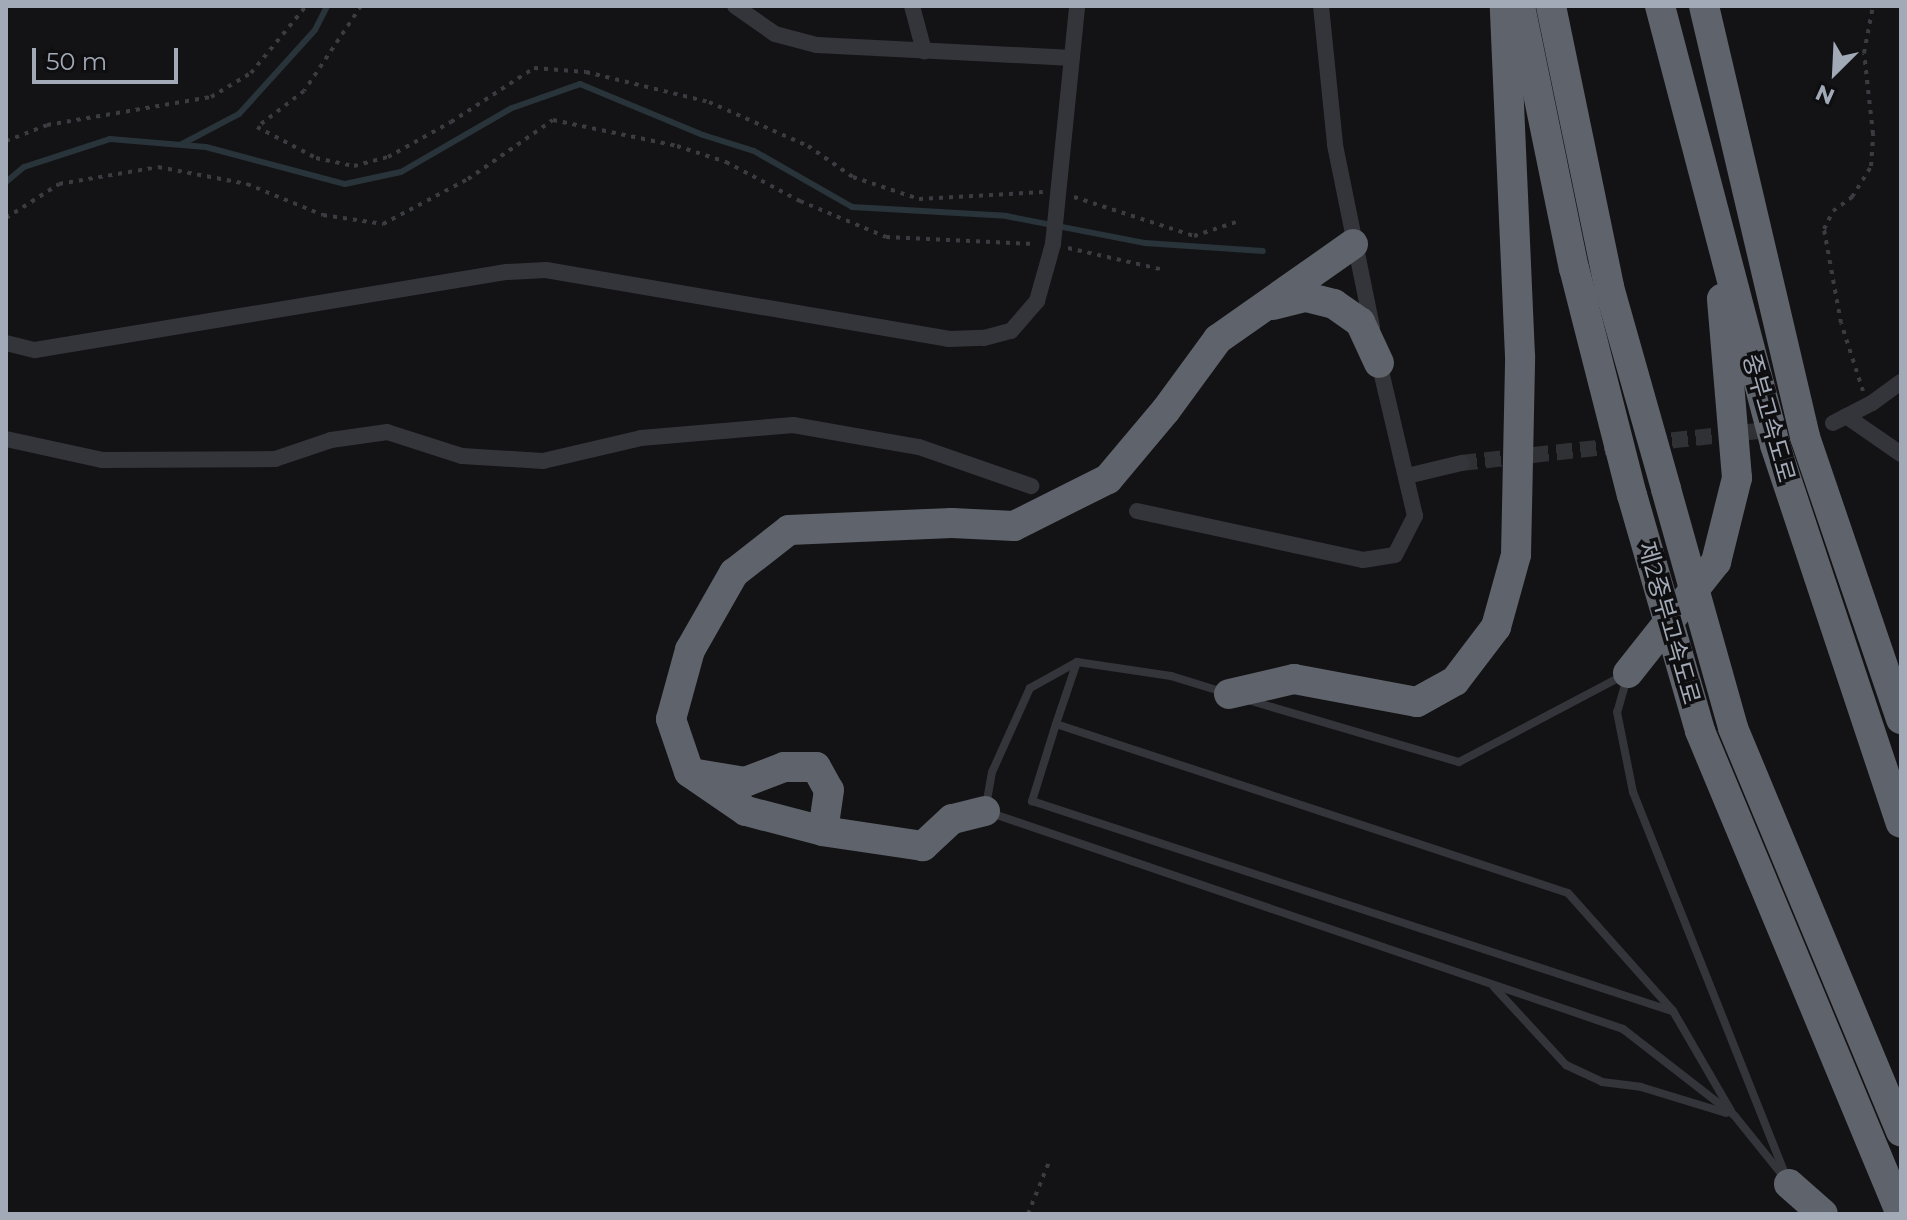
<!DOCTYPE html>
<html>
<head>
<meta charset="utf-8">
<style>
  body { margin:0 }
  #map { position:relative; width:1907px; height:1220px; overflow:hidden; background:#131315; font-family:Montserrat,"Noto Sans KR",sans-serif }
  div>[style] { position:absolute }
  .stream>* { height:6px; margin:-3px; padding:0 3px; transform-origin:3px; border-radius:3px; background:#28333a }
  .street-tunnel>* { height:16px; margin-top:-8px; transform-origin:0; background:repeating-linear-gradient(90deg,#303135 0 16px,transparent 0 24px) }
  .path>* { height:4px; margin-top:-2px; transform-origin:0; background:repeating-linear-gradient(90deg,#3a3c41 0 4px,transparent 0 10px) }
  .lane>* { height:8px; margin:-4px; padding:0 4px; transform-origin:4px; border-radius:4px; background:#34353a }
  .street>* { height:16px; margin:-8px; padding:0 8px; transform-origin:8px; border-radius:8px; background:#34353a }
  .highway>* { height:30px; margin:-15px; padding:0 15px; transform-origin:15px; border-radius:15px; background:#5f636c }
  .highway-bridge>* { height:30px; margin:-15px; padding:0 15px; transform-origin:15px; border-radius:15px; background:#5f636c }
  span { translate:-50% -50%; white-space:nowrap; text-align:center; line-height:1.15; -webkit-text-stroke:7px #0e0e10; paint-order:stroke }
  .street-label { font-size:24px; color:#a3aab7 }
  .frame { position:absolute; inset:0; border:8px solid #a3aab7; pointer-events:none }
  .north { position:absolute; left:1795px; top:32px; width:80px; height:80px; -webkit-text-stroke:6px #0e0e10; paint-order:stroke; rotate:204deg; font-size:22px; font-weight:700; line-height:32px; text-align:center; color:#a3aab7 }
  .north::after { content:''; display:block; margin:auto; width:28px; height:36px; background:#a3aab7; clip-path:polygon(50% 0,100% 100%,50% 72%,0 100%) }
  .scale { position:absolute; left:32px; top:48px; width:146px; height:36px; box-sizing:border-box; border:4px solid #a3aab7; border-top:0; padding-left:10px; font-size:24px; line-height:28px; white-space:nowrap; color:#a3aab7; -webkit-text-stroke:6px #0e0e10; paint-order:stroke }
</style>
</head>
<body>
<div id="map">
  <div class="stream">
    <i style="left:182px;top:144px;width:64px;rotate:-27.8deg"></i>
    <i style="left:239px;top:114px;width:113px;rotate:-47.9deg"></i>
    <i style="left:315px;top:30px;width:27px;rotate:-63deg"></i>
    <i style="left:6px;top:182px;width:23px;rotate:-40deg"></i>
    <i style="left:24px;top:167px;width:90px;rotate:-18deg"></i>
    <i style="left:110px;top:139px;width:96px;rotate:4.8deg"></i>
    <i style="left:206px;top:147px;width:144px;rotate:14.9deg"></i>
    <i style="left:345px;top:184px;width:57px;rotate:-12.1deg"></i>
    <i style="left:401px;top:172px;width:128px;rotate:-30deg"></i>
    <i style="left:512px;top:108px;width:72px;rotate:-19.4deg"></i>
    <i style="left:580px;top:84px;width:133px;rotate:22.5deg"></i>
    <i style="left:703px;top:135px;width:53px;rotate:17.4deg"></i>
    <i style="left:754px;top:151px;width:113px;rotate:29.7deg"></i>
    <i style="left:852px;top:207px;width:154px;rotate:3.3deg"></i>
    <i style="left:1006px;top:216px;width:142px;rotate:11deg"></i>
    <i style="left:1145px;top:243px;width:118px;rotate:3.9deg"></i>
  </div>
  <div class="street-tunnel">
    <i style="left:1648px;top:443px;width:129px;rotate:-6.2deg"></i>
    <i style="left:1461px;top:463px;width:165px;rotate:-6.3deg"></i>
  </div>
  <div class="path">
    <i style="left:361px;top:6px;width:102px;rotate:123.8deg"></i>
    <i style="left:304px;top:91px;width:59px;rotate:142.5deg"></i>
    <i style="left:257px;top:127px;width:67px;rotate:27.7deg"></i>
    <i style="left:316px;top:158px;width:39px;rotate:12deg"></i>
    <i style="left:354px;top:166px;width:35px;rotate:-15deg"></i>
    <i style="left:388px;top:157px;width:72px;rotate:-29.1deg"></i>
    <i style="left:451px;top:122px;width:99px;rotate:-33deg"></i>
    <i style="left:534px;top:68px;width:52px;rotate:4.4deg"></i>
    <i style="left:586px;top:72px;width:127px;rotate:13.7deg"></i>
    <i style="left:709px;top:102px;width:108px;rotate:24deg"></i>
    <i style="left:808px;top:146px;width:55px;rotate:34.6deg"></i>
    <i style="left:853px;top:177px;width:70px;rotate:18.4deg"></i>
    <i style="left:919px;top:199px;width:124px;rotate:-3.2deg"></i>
    <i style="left:6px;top:141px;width:44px;rotate:-21.3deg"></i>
    <i style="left:47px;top:125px;width:166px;rotate:-9.7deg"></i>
    <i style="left:211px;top:97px;width:47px;rotate:-31deg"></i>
    <i style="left:251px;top:73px;width:87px;rotate:-50.6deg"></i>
    <i style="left:1074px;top:197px;width:126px;rotate:18deg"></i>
    <i style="left:1194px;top:236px;width:44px;rotate:-18.4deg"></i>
    <i style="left:6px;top:218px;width:63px;rotate:-32.7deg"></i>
    <i style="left:59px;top:184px;width:100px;rotate:-9.7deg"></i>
    <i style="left:158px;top:167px;width:91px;rotate:10.8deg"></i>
    <i style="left:247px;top:184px;width:82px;rotate:22.2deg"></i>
    <i style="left:323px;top:215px;width:61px;rotate:8.5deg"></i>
    <i style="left:383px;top:224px;width:96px;rotate:-27.9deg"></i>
    <i style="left:468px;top:179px;width:103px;rotate:-34.8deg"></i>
    <i style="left:553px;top:120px;width:127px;rotate:11.8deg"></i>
    <i style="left:677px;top:146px;width:52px;rotate:18.1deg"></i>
    <i style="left:726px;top:162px;width:84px;rotate:27.8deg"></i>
    <i style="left:800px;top:201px;width:93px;rotate:22.7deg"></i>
    <i style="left:886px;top:237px;width:150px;rotate:2.7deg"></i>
    <i style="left:1068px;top:248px;width:98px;rotate:12.9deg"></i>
    <i style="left:1863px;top:391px;width:71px;rotate:-107.9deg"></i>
    <i style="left:1841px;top:323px;width:96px;rotate:-100.3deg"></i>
    <i style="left:1824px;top:229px;width:20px;rotate:-63deg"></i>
    <i style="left:1833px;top:211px;width:24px;rotate:-36deg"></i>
    <i style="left:1852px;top:197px;width:36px;rotate:-58deg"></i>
    <i style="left:1871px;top:166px;width:32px;rotate:-86deg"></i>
    <i style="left:1873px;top:134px;width:81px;rotate:-96.3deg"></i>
    <i style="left:1864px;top:53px;width:48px;rotate:-79.2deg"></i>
    <i style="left:1028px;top:1214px;width:56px;rotate:-68deg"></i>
  </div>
  <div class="lane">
    <i style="left:1077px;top:662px;width:65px;rotate:108.7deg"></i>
    <i style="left:1056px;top:724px;width:539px;rotate:18.27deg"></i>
    <i style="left:1568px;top:893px;width:158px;rotate:48.3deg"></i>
    <i style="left:1673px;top:1011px;width:116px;rotate:59.9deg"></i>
    <i style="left:1627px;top:678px;width:35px;rotate:106deg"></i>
    <i style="left:1617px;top:712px;width:82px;rotate:78.7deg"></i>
    <i style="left:1633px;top:792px;width:413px;rotate:68.3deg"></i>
    <i style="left:1223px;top:692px;width:54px;rotate:-162.9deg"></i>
    <i style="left:1171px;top:676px;width:95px;rotate:-171.5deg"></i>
    <i style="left:1077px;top:662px;width:54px;rotate:151deg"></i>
    <i style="left:1030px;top:688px;width:92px;rotate:114.3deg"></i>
    <i style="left:992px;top:772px;width:40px;rotate:100deg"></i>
    <i style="left:985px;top:811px;width:674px;rotate:18.86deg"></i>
    <i style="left:1623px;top:1029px;width:140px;rotate:37.8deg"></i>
    <i style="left:1734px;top:1115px;width:85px;rotate:51.2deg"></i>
    <i style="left:1248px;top:700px;width:220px;rotate:16.4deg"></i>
    <i style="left:1459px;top:762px;width:187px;rotate:-27.8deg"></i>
    <i style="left:1056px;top:724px;width:81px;rotate:107.3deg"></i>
    <i style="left:1032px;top:801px;width:674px;rotate:18.17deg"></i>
    <i style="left:1494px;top:987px;width:106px;rotate:47.3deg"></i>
    <i style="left:1566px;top:1065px;width:40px;rotate:25deg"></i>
    <i style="left:1602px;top:1082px;width:39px;rotate:7deg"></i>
    <i style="left:1641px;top:1087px;width:89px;rotate:17deg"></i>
  </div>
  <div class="street">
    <i style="left:735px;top:6px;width:49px;rotate:35deg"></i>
    <i style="left:775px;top:34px;width:43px;rotate:14.7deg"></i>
    <i style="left:817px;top:45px;width:255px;rotate:2.9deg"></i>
    <i style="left:912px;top:6px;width:47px;rotate:75.1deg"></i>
    <i style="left:1321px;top:6px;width:140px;rotate:84.2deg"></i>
    <i style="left:1335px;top:145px;width:186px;rotate:78.5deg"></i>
    <i style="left:6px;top:343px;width:30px;rotate:14deg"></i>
    <i style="left:35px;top:350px;width:478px;rotate:-9.4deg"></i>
    <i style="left:507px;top:272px;width:39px;rotate:-3deg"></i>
    <i style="left:546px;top:270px;width:408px;rotate:9.7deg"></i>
    <i style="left:948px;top:339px;width:36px;rotate:-2deg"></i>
    <i style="left:984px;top:338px;width:28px;rotate:-15deg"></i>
    <i style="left:1011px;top:331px;width:40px;rotate:-49deg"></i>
    <i style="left:1037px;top:301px;width:59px;rotate:-74.3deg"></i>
    <i style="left:1053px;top:244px;width:239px;rotate:-84.2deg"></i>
    <i style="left:1846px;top:416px;width:67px;rotate:34.6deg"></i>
    <i style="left:1833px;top:423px;width:44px;rotate:-27.1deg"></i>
    <i style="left:1872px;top:403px;width:36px;rotate:-36deg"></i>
    <i style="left:6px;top:439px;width:98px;rotate:12.3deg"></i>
    <i style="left:102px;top:460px;width:173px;rotate:-0.3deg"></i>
    <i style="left:275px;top:459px;width:59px;rotate:-18.7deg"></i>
    <i style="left:331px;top:440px;width:57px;rotate:-8.1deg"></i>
    <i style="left:387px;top:432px;width:79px;rotate:17.7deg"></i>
    <i style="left:462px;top:456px;width:81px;rotate:3.5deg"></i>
    <i style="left:543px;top:461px;width:101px;rotate:-13.2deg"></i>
    <i style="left:641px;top:438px;width:153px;rotate:-4.9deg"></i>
    <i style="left:793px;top:425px;width:128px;rotate:9.9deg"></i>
    <i style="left:919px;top:447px;width:119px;rotate:19.2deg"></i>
    <i style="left:1407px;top:476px;width:56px;rotate:-13.5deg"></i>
    <i style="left:1137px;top:511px;width:231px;rotate:12.2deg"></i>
    <i style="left:1363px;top:560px;width:32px;rotate:-9deg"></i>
    <i style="left:1395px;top:555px;width:44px;rotate:-62.9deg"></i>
    <i style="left:1415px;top:516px;width:162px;rotate:-103.2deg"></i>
  </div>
  <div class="highway">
    <i style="left:1520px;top:6px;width:268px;rotate:78.4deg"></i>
    <i style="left:1574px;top:268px;width:234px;rotate:75.7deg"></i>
    <i style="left:1551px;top:6px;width:287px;rotate:78.3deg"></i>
    <i style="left:1609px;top:287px;width:210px;rotate:74.2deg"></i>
    <i style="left:1660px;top:6px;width:454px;rotate:75.3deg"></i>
    <i style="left:1775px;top:445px;width:398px;rotate:71.6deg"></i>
    <i style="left:1704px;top:6px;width:443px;rotate:76.8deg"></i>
    <i style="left:1805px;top:437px;width:298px;rotate:71.2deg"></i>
    <i style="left:1273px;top:305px;width:34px;rotate:-14deg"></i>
    <i style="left:1306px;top:297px;width:29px;rotate:14deg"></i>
    <i style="left:1334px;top:304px;width:32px;rotate:35deg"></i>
    <i style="left:1360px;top:322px;width:45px;rotate:65.1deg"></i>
    <i style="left:1628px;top:673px;width:142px;rotate:-51.6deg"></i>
    <i style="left:1716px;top:562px;width:87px;rotate:-76deg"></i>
    <i style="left:1737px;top:478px;width:180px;rotate:-94.8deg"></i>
    <i style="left:1229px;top:694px;width:67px;rotate:-13deg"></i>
    <i style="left:1294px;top:679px;width:125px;rotate:10.6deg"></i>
    <i style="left:1417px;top:702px;width:43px;rotate:-28.9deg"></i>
    <i style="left:1455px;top:681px;width:68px;rotate:-52.8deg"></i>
    <i style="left:1496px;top:627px;width:75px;rotate:-74.5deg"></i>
    <i style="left:1516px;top:555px;width:199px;rotate:-88.8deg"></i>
    <i style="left:1520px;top:356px;width:350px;rotate:-92.5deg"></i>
    <i style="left:1733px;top:728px;width:437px;rotate:67.4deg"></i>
    <i style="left:1700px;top:731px;width:523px;rotate:67.41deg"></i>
    <i style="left:697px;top:774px;width:49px;rotate:9.5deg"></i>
    <i style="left:745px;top:782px;width:42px;rotate:-21deg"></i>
    <i style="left:784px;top:767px;width:32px"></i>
    <i style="left:816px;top:767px;width:26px;rotate:61deg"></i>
    <i style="left:829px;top:790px;width:41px;rotate:98.3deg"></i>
    <i style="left:985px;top:811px;width:34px;rotate:166deg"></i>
    <i style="left:952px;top:819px;width:40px;rotate:137deg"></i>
    <i style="left:923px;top:846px;width:101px;rotate:-171.5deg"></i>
    <i style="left:823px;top:831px;width:80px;rotate:-165.4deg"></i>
    <i style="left:746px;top:811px;width:69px;rotate:-145.6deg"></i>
    <i style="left:689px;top:772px;width:56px;rotate:-108.8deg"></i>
    <i style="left:671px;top:719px;width:72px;rotate:-74.6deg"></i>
    <i style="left:690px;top:650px;width:89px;rotate:-60.3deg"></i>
    <i style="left:734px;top:573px;width:70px;rotate:-38deg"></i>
    <i style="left:789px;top:530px;width:163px;rotate:-2.5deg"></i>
    <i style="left:952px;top:523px;width:62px;rotate:2.8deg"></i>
    <i style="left:1014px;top:526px;width:105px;rotate:-26.6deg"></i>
    <i style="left:1108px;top:479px;width:90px;rotate:-50deg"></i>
    <i style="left:1166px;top:410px;width:88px;rotate:-53.8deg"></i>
    <i style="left:1218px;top:339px;width:165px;rotate:-35.1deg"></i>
    <i style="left:1789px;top:1184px;width:45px;rotate:41.4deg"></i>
  </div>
  <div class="highway-bridge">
    <i style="left:1666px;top:489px;width:248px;rotate:74.3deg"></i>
    <i style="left:1632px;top:495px;width:246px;rotate:73.9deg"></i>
  </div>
  <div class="street-label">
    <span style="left:1769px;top:418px;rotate:74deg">중부고속도로</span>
    <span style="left:1669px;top:623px;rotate:74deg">제2중부고속도로</span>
  </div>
  <div class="frame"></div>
  <div class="north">N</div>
  <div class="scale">50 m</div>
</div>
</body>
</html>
